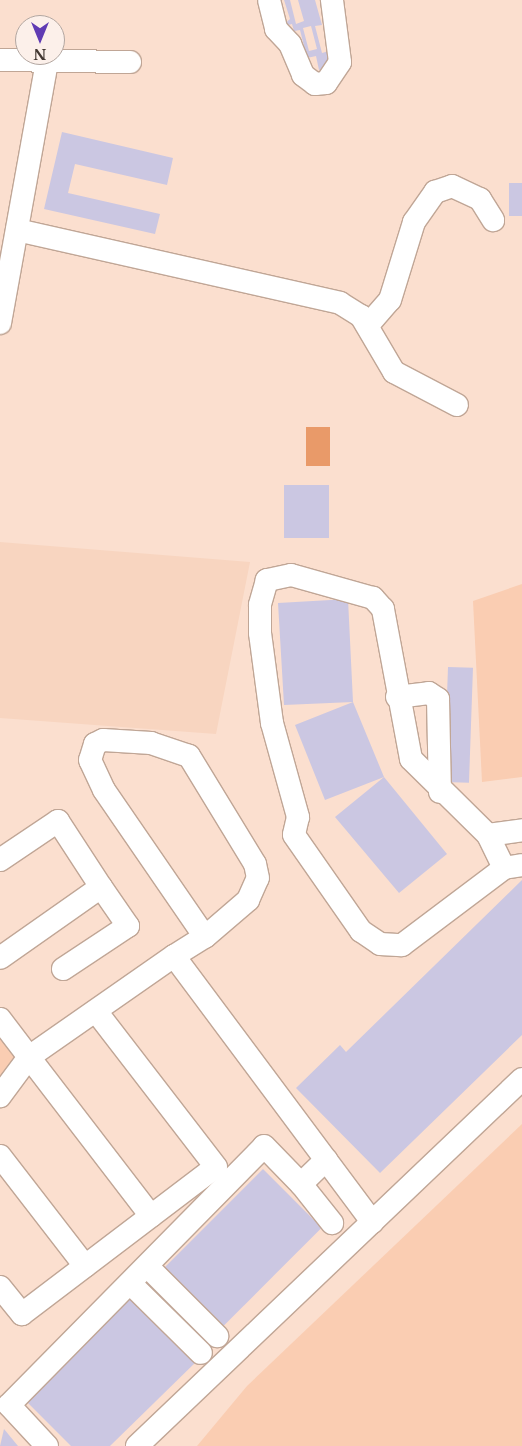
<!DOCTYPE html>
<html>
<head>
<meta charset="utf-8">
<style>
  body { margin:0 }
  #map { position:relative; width:522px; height:1446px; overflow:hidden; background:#fbdfcf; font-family:"Libre Baskerville",serif }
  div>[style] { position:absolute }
  .built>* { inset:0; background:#f8d5c0 }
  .green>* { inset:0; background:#facdb2 }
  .water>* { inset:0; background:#e99a69; transform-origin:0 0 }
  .building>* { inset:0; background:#cbc7e2; transform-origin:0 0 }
  .roads { filter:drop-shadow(1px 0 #c0a696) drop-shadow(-1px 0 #c0a696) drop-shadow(0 1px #c0a696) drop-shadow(0 -1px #c0a696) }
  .minor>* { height:22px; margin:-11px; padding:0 11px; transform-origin:11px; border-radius:11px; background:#fff }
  span { translate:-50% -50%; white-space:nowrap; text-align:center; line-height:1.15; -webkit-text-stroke:4px #fcf0ea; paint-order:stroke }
  .north { position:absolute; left:15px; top:15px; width:50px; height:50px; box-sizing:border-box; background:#fcf0ea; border:1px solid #b2a6a0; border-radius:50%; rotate:180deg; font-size:14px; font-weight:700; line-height:20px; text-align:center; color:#423731 }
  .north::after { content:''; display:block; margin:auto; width:18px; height:22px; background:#603bb3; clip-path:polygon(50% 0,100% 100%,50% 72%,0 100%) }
</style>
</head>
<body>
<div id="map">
  <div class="built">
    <i style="clip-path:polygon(0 542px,250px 562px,216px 734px,0 718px)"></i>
  </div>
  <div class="green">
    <i style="clip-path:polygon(522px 584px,522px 777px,482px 782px,473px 601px)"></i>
    <i style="clip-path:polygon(0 1036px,17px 1060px,0 1082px)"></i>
    <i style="clip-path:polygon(522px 1124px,522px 1446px,197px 1446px,247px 1386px)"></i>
  </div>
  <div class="water">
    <i style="left:330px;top:427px;width:39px;height:24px;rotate:90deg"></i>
  </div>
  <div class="building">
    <i style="clip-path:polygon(evenodd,284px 0,290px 0,296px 24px,304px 21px,298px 0,315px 0,322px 25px,315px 26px,322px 53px,329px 51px,332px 66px,319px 70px,316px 56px,307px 58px,300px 30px,294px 31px,292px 24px,281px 27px,290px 19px,284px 0,311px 26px,317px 49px,309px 51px,303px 28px,311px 26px)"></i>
    <i style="clip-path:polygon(62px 132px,173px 158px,167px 185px,75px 164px,68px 193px,160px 214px,155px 234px,44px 209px)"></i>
    <i style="left:509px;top:183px;width:13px;height:33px"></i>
    <i style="left:284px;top:485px;width:45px;height:53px"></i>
    <i style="clip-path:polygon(348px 599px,353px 702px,384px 777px,447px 854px,399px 893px,335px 817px,384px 777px,325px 800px,295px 725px,353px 702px,284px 705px,278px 603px)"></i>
    <i style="left:448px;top:667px;width:25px;height:115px;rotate:2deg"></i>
    <i style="clip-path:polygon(522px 880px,522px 1035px,380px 1173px,296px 1088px,340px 1045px,346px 1052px)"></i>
    <i style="left:263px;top:1169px;width:83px;height:145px;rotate:45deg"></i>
    <i style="clip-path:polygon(135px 1293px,200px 1358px,110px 1446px,71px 1446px,25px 1400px)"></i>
    <i style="clip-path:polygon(4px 1429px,18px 1446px,0 1446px)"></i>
  </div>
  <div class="roads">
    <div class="minor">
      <i style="left:269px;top:0;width:30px;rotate:76deg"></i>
      <i style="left:276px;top:29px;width:21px;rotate:47deg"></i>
      <i style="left:290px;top:44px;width:34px;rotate:67deg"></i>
      <i style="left:303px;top:75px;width:15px;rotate:37deg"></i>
      <i style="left:315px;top:84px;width:11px;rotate:-5deg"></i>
      <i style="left:326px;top:83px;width:25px;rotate:-56deg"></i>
      <i style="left:340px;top:62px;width:63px;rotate:-97.4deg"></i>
      <i style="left:0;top:60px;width:130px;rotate:0.9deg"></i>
      <i style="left:17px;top:230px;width:331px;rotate:12.7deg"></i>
      <i style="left:340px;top:303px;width:25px;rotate:32deg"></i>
      <i style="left:361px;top:316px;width:65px;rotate:59.5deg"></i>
      <i style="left:394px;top:372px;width:71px;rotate:27.6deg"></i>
      <i style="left:0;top:323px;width:266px;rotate:-79.8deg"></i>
      <i style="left:368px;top:325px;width:33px;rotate:-49deg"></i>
      <i style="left:390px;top:300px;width:82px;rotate:-72.9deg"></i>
      <i style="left:414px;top:222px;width:37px;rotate:-55deg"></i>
      <i style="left:435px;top:192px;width:18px;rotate:-19deg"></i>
      <i style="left:452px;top:186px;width:31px;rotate:25deg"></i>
      <i style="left:480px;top:199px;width:25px;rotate:58deg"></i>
      <i style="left:397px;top:697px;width:32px;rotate:-7deg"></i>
      <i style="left:429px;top:693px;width:11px;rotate:34deg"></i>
      <i style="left:438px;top:699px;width:93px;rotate:88.8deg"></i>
      <i style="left:488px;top:835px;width:34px;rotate:-8deg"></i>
      <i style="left:0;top:860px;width:70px;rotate:-33.9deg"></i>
      <i style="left:58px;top:821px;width:79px;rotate:56.9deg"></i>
      <i style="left:101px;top:887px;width:123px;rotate:144.9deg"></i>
      <i style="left:504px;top:868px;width:37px;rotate:-116deg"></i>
      <i style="left:488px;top:835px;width:108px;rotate:-135.4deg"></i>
      <i style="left:411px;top:759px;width:153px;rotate:-100.6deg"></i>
      <i style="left:383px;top:609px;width:15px;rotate:-132deg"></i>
      <i style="left:373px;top:598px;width:85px;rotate:-164.3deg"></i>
      <i style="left:291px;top:575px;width:25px;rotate:168deg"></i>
      <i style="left:267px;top:580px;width:26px;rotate:106deg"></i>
      <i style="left:260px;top:605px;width:28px;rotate:90deg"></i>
      <i style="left:260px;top:633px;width:91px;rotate:82.4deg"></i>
      <i style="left:272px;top:723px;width:98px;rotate:74.5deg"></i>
      <i style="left:298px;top:817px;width:18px;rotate:103deg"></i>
      <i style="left:294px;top:835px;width:117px;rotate:55.1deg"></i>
      <i style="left:361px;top:931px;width:23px;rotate:34deg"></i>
      <i style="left:380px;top:944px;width:22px;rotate:3deg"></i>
      <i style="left:402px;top:945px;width:128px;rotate:-37deg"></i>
      <i style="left:504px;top:868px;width:18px;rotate:-9deg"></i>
      <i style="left:174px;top:956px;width:36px;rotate:-32deg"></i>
      <i style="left:205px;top:937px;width:57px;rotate:-40.7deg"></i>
      <i style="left:248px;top:900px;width:24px;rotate:-66deg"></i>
      <i style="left:258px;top:878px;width:14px;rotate:-102deg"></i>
      <i style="left:255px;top:864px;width:127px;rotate:-121.4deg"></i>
      <i style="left:189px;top:756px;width:40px;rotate:-161.1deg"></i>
      <i style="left:151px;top:743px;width:48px;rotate:-176.4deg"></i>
      <i style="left:103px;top:740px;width:9px;rotate:153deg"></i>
      <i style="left:95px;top:744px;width:17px;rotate:107deg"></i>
      <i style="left:90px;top:760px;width:33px;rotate:65deg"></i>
      <i style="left:104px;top:790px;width:178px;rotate:55.5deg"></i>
      <i style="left:63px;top:969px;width:78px;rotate:-33.5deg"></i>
      <i style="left:128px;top:926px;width:47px;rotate:-124.7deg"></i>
      <i style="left:0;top:1019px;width:48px;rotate:52.7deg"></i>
      <i style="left:29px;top:1057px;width:49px;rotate:126.6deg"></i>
      <i style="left:0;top:1156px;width:139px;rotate:52.3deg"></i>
      <i style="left:301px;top:1184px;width:50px;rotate:51.5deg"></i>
      <i style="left:151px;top:1216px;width:200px;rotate:-127.5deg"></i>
      <i style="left:29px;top:1057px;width:177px;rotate:-34.9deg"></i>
      <i style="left:174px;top:956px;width:332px;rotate:53.3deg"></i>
      <i style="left:148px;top:1267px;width:98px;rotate:45deg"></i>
      <i style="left:131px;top:1284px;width:98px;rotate:44.6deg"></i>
      <i style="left:0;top:1287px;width:35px;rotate:51deg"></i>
      <i style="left:22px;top:1314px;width:243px;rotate:-37.2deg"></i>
      <i style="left:216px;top:1167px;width:197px;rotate:-127.6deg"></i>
      <i style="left:47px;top:1446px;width:56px;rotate:-132.8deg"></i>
      <i style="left:9px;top:1405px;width:363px;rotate:-45.4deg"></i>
      <i style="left:264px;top:1146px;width:53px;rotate:45.8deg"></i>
      <i style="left:301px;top:1184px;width:35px;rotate:-44deg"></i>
      <i style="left:137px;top:1446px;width:532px;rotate:-43.63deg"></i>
    </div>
  </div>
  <div class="north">N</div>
</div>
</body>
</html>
